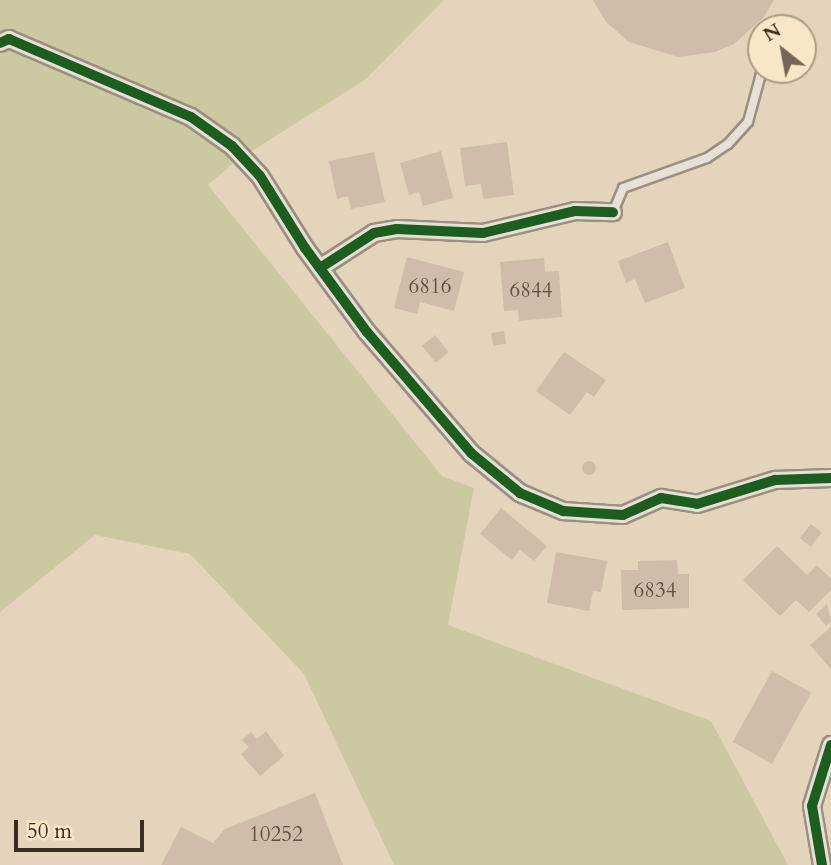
<!DOCTYPE html>
<html>
<head>
<meta charset="utf-8">
<style>
  body { margin:0 }
  #map { position:relative; width:831px; height:865px; overflow:hidden; background:#e5d4bc; font-family:Cardo,serif }
  div>[style] { position:absolute }
  .green>* { inset:0; background:#ccc9a2 }
  .building>* { inset:0; background:#d0bca8; transform-origin:0 0 }
  .round { border-radius:50% }
  .roads { filter:drop-shadow(2px 0 #9a8f80) drop-shadow(-2px 0 #9a8f80) drop-shadow(0 2px #9a8f80) drop-shadow(0 -2px #9a8f80) }
  .lane>* { height:8px; margin:-4px; padding:0 4px; transform-origin:4px; border-radius:4px; background:#e8e0d4 }
  .street>* { height:16px; margin:-8px; padding:0 8px; transform-origin:8px; border-radius:8px; background:#e8e0d4 }
  .cycleway>* { height:10px; margin:-5px; padding:0 5px; transform-origin:5px; border-radius:5px; background:#1b5e20 }
  span { translate:-50% -50%; white-space:nowrap; text-align:center; line-height:1.15; -webkit-text-stroke:5px #f9e6c8; paint-order:stroke }
  .number-label { font-size:21px; color:#5f5142 }
  .number-label span { -webkit-text-stroke-width:0 }
  .north { position:absolute; left:747px; top:14px; width:70px; height:70px; box-sizing:border-box; background:#f9e6c8; border:2px solid #ac9c85; border-radius:50%; rotate:329deg; font-size:19px; font-weight:700; line-height:28px; text-align:center; color:#392d20 }
  .north::after { content:''; display:block; margin:auto; width:24px; height:32px; background:#756757; clip-path:polygon(50% 0,100% 100%,50% 72%,0 100%) }
  .scale { position:absolute; left:14px; top:820px; width:130px; height:32px; box-sizing:border-box; border:4px solid #392d20; border-top:0; padding-left:9px; font-size:21px; line-height:24px; white-space:nowrap; color:#392d20; -webkit-text-stroke:5px #f9e6c8; paint-order:stroke }
</style>
</head>
<body>
<div id="map">
  <div class="green">
    <i style="clip-path:polygon(0 0,444px 0,366px 79px,236px 161px,208px 185px,442px 476px,474px 488px,448px 625px,711px 721px,788px 865px,394px 865px,304px 674px,190px 554px,95px 535px,0 612px)"></i>
  </div>
  <div class="building">
    <i style="clip-path:polygon(593px 0,774px 0,764px 17px,734px 44px,715px 52px,678px 57px,629px 42px,606px 22px)"></i>
    <i style="clip-path:polygon(507px 142px,514px 195px,483px 199px,481px 184px,465px 186px,460px 148px)"></i>
    <i style="clip-path:polygon(441px 151px,453px 198px,423px 206px,419px 192px,409px 195px,400px 163px)"></i>
    <i style="clip-path:polygon(374px 152px,385px 202px,351px 209px,348px 196px,337px 199px,329px 161px)"></i>
    <i style="clip-path:polygon(668px 242px,685px 288px,645px 303px,635px 279px,626px 283px,618px 261px)"></i>
    <i style="clip-path:polygon(407px 257px,464px 272px,454px 311px,420px 302px,417px 314px,394px 308px)"></i>
    <i style="clip-path:polygon(544px 258px,545px 272px,559px 271px,562px 317px,519px 321px,518px 310px,504px 311px,500px 262px)"></i>
    <i style="left:504px;top:331px;width:13px;height:13px;rotate:81deg"></i>
    <i style="left:435px;top:335px;width:22px;height:17px;rotate:51deg"></i>
    <i style="clip-path:polygon(564px 352px,606px 380px,594px 397px,587px 392px,570px 415px,536px 391px)"></i>
    <i class="round" style="left:582px;top:461px;width:14px;height:14px"></i>
    <i style="clip-path:polygon(501px 508px,547px 546px,534px 561px,520px 550px,512px 560px,480px 534px)"></i>
    <i style="left:811px;top:524px;width:14px;height:18px;rotate:39deg"></i>
    <i style="clip-path:polygon(777px 546px,807px 575px,817px 565px,831px 579px,831px 590px,809px 612px,796px 600px,780px 616px,743px 580px)"></i>
    <i style="clip-path:polygon(556px 552px,607px 561px,601px 592px,593px 591px,589px 611px,547px 603px)"></i>
    <i style="clip-path:polygon(677px 560px,678px 574px,689px 574px,689px 608px,622px 610px,621px 570px,638px 570px,638px 561px)"></i>
    <i style="clip-path:polygon(827px 604px,831px 621px,826px 626px,816px 614px)"></i>
    <i style="clip-path:polygon(831px 627px,831px 669px,810px 645px)"></i>
    <i style="left:772px;top:671px;width:45px;height:81px;rotate:29deg"></i>
    <i style="clip-path:polygon(266px 731px,284px 756px,260px 776px,241px 754px,249px 747px,242px 740px,251px 732px,257px 739px)"></i>
    <i style="clip-path:polygon(315px 793px,343px 865px,161px 865px,181px 827px,213px 843px,225px 829px)"></i>
  </div>
  <div class="roads">
    <div class="lane">
      <i style="left:613px;top:212px;width:26px;rotate:-67deg"></i>
      <i style="left:623px;top:188px;width:89px;rotate:-19.7deg"></i>
      <i style="left:707px;top:158px;width:25px;rotate:-34deg"></i>
      <i style="left:728px;top:144px;width:30px;rotate:-48deg"></i>
      <i style="left:748px;top:122px;width:54px;rotate:-74.9deg"></i>
    </div>
    <div class="street">
      <i style="left:0;top:43px;width:10px;rotate:-24deg"></i>
      <i style="left:9px;top:39px;width:198px;rotate:23.2deg"></i>
      <i style="left:191px;top:117px;width:50px;rotate:35.3deg"></i>
      <i style="left:232px;top:146px;width:41px;rotate:47deg"></i>
      <i style="left:260px;top:176px;width:85px;rotate:58deg"></i>
      <i style="left:305px;top:248px;width:104px;rotate:53.6deg"></i>
      <i style="left:367px;top:332px;width:160px;rotate:49.3deg"></i>
      <i style="left:471px;top:453px;width:63px;rotate:39.2deg"></i>
      <i style="left:520px;top:493px;width:47px;rotate:22.7deg"></i>
      <i style="left:563px;top:511px;width:60px;rotate:3.8deg"></i>
      <i style="left:623px;top:515px;width:42px;rotate:-24.1deg"></i>
      <i style="left:661px;top:498px;width:36px;rotate:9deg"></i>
      <i style="left:697px;top:504px;width:82px;rotate:-17.1deg"></i>
      <i style="left:775px;top:480px;width:56px;rotate:-2deg"></i>
      <i style="left:320px;top:268px;width:64px;rotate:-32.9deg"></i>
      <i style="left:374px;top:233px;width:23px;rotate:-10deg"></i>
      <i style="left:397px;top:229px;width:86px;rotate:2.7deg"></i>
      <i style="left:483px;top:233px;width:95px;rotate:-13.4deg"></i>
      <i style="left:575px;top:211px;width:38px;rotate:2deg"></i>
      <i style="left:822px;top:865px;width:60px;rotate:-99.6deg"></i>
      <i style="left:812px;top:806px;width:64px;rotate:-72.7deg"></i>
    </div>
  </div>
  <div class="cycleway">
    <i style="left:0;top:43px;width:10px;rotate:-24deg"></i>
    <i style="left:9px;top:39px;width:198px;rotate:23.2deg"></i>
    <i style="left:191px;top:117px;width:50px;rotate:35.3deg"></i>
    <i style="left:232px;top:146px;width:41px;rotate:47deg"></i>
    <i style="left:260px;top:176px;width:85px;rotate:58deg"></i>
    <i style="left:305px;top:248px;width:104px;rotate:53.6deg"></i>
    <i style="left:367px;top:332px;width:160px;rotate:49.3deg"></i>
    <i style="left:471px;top:453px;width:63px;rotate:39.2deg"></i>
    <i style="left:520px;top:493px;width:47px;rotate:22.7deg"></i>
    <i style="left:563px;top:511px;width:60px;rotate:3.8deg"></i>
    <i style="left:623px;top:515px;width:42px;rotate:-24.1deg"></i>
    <i style="left:661px;top:498px;width:36px;rotate:9deg"></i>
    <i style="left:697px;top:504px;width:82px;rotate:-17.1deg"></i>
    <i style="left:775px;top:480px;width:56px;rotate:-2deg"></i>
    <i style="left:320px;top:268px;width:64px;rotate:-32.9deg"></i>
    <i style="left:374px;top:233px;width:23px;rotate:-10deg"></i>
    <i style="left:397px;top:229px;width:86px;rotate:2.7deg"></i>
    <i style="left:483px;top:233px;width:95px;rotate:-13.4deg"></i>
    <i style="left:575px;top:211px;width:38px;rotate:2deg"></i>
    <i style="left:822px;top:865px;width:60px;rotate:-99.6deg"></i>
    <i style="left:812px;top:806px;width:64px;rotate:-72.7deg"></i>
  </div>
  <div class="number-label">
    <span style="left:430px;top:287px">6816</span>
    <span style="left:531px;top:291px">6844</span>
    <span style="left:655px;top:591px">6834</span>
    <span style="left:276px;top:835px">10252</span>
  </div>
  <div class="north">N</div>
  <div class="scale">50 m</div>
</div>
</body>
</html>
